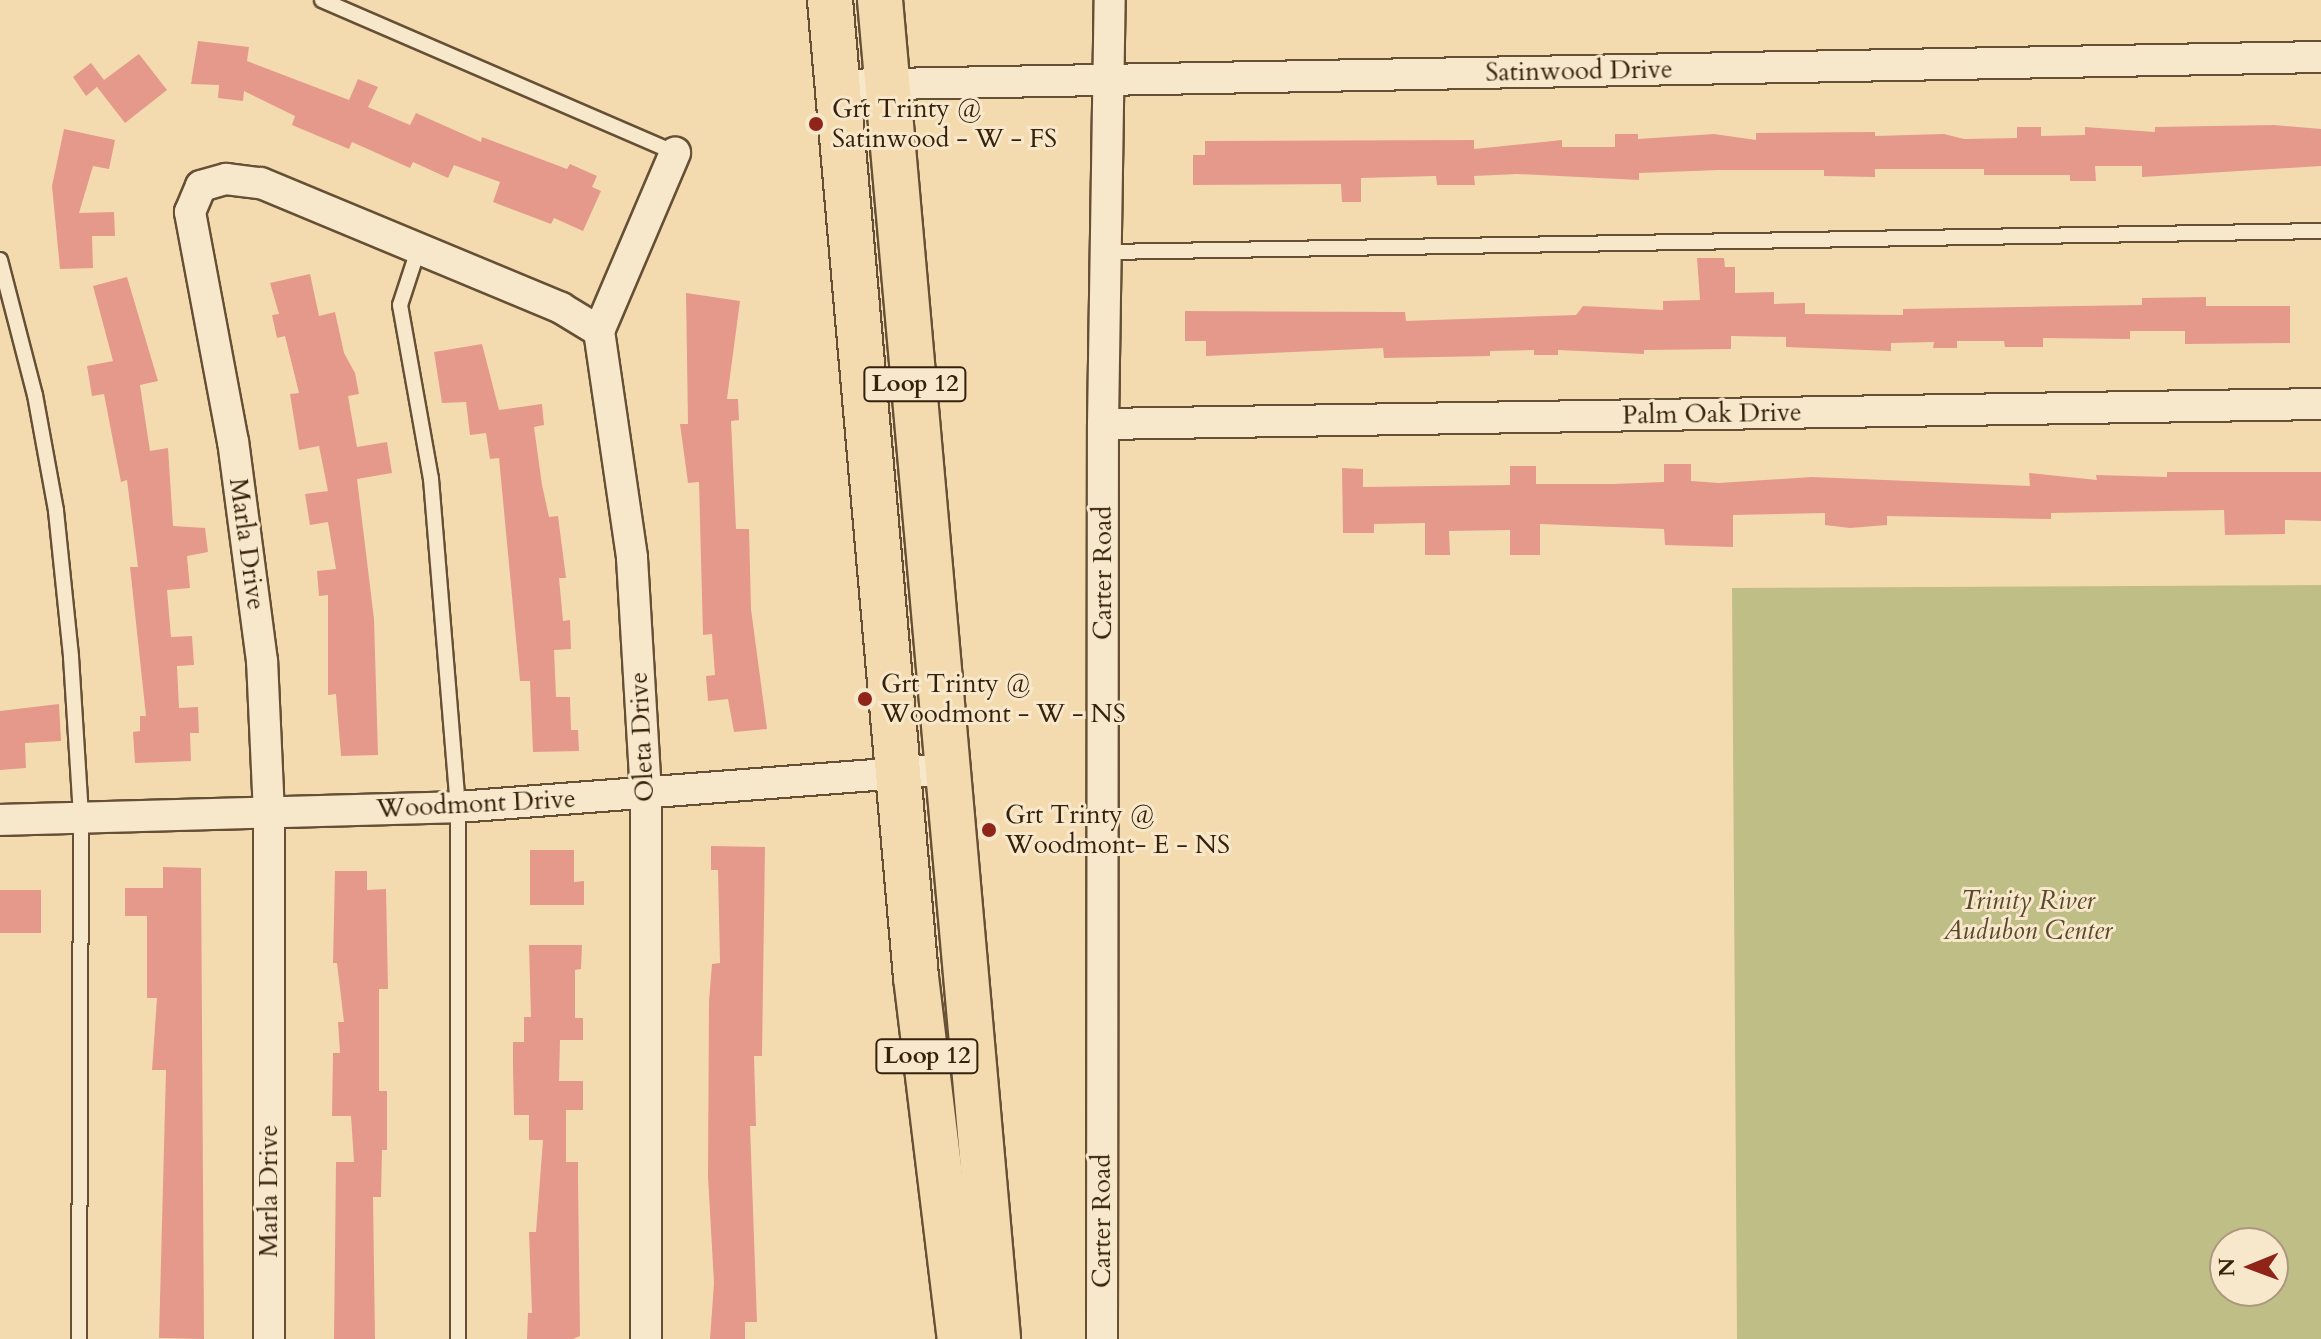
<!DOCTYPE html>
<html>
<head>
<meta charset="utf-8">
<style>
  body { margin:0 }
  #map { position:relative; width:2321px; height:1339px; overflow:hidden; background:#f4dbaf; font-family:Cardo,serif }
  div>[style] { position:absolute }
  .green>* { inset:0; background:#c0be87 }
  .building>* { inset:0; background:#e5998b; transform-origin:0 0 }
  .roads { filter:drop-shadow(2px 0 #665035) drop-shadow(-2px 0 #665035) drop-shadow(0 2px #665035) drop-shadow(0 -2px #665035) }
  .service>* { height:14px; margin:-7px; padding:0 7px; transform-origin:7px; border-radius:7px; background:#f8e8cb }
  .minor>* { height:30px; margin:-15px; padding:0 15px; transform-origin:15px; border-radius:15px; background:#f8e8cb }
  .primary>* { height:44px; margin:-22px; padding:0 22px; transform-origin:22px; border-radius:22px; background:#f4dbaf }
  .dots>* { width:22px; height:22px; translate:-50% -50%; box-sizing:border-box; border:4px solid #f8e8cb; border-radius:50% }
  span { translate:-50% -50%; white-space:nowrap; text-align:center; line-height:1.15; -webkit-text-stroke:6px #f8e8cb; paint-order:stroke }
  .shield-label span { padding:2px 6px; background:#f8e8cb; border:2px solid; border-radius:6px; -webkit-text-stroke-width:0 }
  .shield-label { font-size:24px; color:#37210c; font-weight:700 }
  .street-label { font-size:26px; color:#37210c }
  .poi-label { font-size:26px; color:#37210c }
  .left { translate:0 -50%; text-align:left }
  .park-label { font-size:26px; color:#59482b; font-style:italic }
  .north { position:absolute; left:2209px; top:1227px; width:80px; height:80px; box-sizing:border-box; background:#f8e8cb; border:2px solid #ab987f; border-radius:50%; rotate:269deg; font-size:22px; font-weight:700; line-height:32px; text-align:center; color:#37210c }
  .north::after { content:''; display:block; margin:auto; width:28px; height:36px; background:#8f2418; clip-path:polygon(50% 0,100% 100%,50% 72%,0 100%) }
</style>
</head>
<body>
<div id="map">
  <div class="green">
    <i style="clip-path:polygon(evenodd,2321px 585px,2321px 1339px,1737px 1339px,1732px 588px,2321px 585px,2225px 1243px,2273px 1243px,2273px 1291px,2225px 1291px,2225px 1243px)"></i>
  </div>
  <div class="building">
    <i style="clip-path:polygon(198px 41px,249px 47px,247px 61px,349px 100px,358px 79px,378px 87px,368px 107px,410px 125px,416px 113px,481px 142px,482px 137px,567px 169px,570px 164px,597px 176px,592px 187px,601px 191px,583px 231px,554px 218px,551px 224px,493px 202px,500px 182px,454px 165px,448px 178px,413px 162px,410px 168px,352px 142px,349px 149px,292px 125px,295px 116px,244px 91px,243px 101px,218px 98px,219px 85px,191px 84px)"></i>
    <i style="clip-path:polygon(139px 54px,167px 90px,125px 123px,97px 87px,86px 96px,73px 77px,91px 63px,104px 80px)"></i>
    <i style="clip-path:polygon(2274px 125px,2321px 129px,2321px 166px,2142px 177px,2142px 166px,2095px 166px,2096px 181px,2070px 181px,2070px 175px,1984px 175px,1984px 169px,1875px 169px,1875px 177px,1824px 176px,1824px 170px,1720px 170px,1639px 173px,1639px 180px,1517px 174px,1474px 176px,1475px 185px,1437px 185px,1436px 176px,1361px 178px,1361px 202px,1342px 202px,1341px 184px,1193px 185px,1193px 155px,1205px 155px,1205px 141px,1474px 140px,1474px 149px,1562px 140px,1562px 147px,1615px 147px,1615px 134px,1638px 134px,1638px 139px,1714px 134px,1756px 140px,1756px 133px,1875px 132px,1875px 136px,1944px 134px,1964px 139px,2017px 138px,2017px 127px,2041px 127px,2041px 136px,2085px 135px,2085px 127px,2155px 132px,2155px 127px)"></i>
    <i style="clip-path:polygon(64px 129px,115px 140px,109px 169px,93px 166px,79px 213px,114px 212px,115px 236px,92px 236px,93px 268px,60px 269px,52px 186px)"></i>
    <i style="clip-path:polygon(1697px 258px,1724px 258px,1725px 267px,1735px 267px,1735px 293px,1774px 292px,1774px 304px,1805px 303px,1805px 314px,1903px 315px,1903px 309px,2142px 305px,2142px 298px,2206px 297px,2206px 306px,2290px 306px,2290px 343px,2185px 344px,2185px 331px,2130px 331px,2130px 339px,2043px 338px,2043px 347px,2005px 347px,2004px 341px,1957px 341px,1957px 348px,1933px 348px,1934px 342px,1891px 343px,1891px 351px,1786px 347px,1786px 337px,1731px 336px,1731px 349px,1644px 350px,1644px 354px,1558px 350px,1558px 355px,1534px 355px,1534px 350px,1490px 351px,1490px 356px,1384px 358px,1383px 348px,1206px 356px,1206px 341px,1185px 341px,1185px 311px,1405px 312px,1406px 321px,1576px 315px,1583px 306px,1663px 310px,1663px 301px,1700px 300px)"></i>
    <i style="clip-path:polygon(310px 274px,319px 316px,335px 312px,344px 353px,355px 373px,359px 394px,348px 396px,357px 447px,387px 442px,392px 473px,357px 479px,374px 619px,378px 755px,341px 756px,336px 694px,328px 695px,328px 595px,319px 596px,317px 571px,336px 569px,328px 522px,310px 525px,305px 494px,328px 491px,319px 446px,299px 450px,290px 394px,299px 393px,285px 336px,277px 338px,272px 315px,279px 314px,270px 283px)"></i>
    <i style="clip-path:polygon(127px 277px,158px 381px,140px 385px,150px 451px,168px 448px,173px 526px,205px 528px,208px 552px,187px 556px,190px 588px,167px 590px,171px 637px,192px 636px,194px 665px,177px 666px,179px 708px,198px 707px,199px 733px,190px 733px,191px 761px,135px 763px,133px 732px,140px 731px,140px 716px,146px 716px,130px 567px,138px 567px,127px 480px,121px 482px,104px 394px,92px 396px,87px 366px,113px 361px,93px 286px)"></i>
    <i style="clip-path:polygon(686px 293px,740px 301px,727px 399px,738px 399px,739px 420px,731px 421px,736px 529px,749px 529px,751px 609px,767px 729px,734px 732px,728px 699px,708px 701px,706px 676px,715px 675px,712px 634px,703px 635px,699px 482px,688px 483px,680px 424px,688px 424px)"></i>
    <i style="clip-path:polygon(482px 344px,499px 410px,542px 404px,544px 425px,534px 427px,542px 485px,549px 517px,558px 516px,566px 578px,559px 578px,563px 621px,570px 620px,571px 649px,554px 650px,556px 697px,570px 697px,571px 730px,578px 730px,579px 751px,533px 752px,530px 681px,520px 681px,499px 458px,490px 459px,486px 433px,470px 435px,466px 402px,442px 403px,434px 352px)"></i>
    <i style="clip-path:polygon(1664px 464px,1691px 464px,1691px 481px,1719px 483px,1812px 477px,2030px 486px,2029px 473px,2097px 480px,2096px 475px,2167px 477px,2167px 472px,2321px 472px,2321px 521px,2285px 520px,2285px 534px,2225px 535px,2224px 510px,2051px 513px,2051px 519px,1887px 516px,1887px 525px,1850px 528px,1825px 525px,1825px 513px,1733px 515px,1733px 547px,1665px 545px,1664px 529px,1540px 524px,1540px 555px,1510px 555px,1510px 530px,1449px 531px,1450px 555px,1425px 555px,1425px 523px,1374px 524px,1374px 533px,1343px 533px,1342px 468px,1363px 469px,1363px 487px,1510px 485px,1510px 466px,1536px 466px,1536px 484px,1613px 484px,1664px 482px)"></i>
    <i style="clip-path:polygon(59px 704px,61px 741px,25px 743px,26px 768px,0 770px,0 711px)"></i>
    <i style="clip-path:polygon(711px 846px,765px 847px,762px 1056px,754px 1056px,756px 1126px,750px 1126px,757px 1322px,745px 1322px,745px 1339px,710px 1339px,714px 1283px,708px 1177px,709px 1001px,712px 964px,720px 963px,718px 870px,711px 870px)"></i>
    <i style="clip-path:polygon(530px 850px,574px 850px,574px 882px,584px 881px,584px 905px,530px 905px)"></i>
    <i style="clip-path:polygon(163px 867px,201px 868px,204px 1339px,159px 1338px,166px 1070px,152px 1070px,157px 998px,147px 998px,147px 916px,125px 916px,125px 888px,163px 888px)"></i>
    <i style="clip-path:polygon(335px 871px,367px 871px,367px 890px,386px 889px,388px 989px,379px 989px,379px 1091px,387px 1091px,387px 1150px,382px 1150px,381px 1197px,373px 1197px,375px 1339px,334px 1339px,336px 1162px,354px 1162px,351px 1116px,332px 1116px,333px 1053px,340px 1053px,338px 1022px,344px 1022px,337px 963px,333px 963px)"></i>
    <i style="left:0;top:890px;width:41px;height:43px"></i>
    <i style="clip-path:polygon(529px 945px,582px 945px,581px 969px,575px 970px,575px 1018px,583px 1018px,583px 1040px,560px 1040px,559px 1081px,583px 1081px,583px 1110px,566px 1110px,566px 1162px,578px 1162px,578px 1179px,580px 1336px,573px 1339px,527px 1339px,528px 1313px,532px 1313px,529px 1232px,536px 1232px,543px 1140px,529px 1140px,529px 1115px,514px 1115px,513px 1066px,513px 1042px,524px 1042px,524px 1017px,531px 1017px)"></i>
  </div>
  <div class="roads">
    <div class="service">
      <i style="left:322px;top:0;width:385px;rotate:23.4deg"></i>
      <i style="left:419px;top:247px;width:61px;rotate:108.1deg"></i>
      <i style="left:400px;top:305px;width:177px;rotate:79.9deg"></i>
      <i style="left:431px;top:479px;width:329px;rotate:85.3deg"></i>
      <i style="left:458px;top:807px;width:532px;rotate:90deg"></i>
      <i style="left:1107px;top:252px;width:1214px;rotate:-0.99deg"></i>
      <i style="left:0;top:260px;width:139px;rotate:75.5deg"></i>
      <i style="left:35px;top:395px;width:118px;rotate:79.7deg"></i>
      <i style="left:56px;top:511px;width:147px;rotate:84.1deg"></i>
      <i style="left:71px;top:657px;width:161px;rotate:86.4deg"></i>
      <i style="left:81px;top:818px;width:521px;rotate:90.22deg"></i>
    </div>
    <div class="minor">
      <i style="left:837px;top:85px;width:1484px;rotate:-1.08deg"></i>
      <i style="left:1103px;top:424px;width:1218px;rotate:-0.94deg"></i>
      <i style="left:0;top:820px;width:458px;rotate:-1.6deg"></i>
      <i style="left:458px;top:807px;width:493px;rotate:-4.4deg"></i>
      <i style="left:269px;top:1339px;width:525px;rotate:-90deg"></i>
      <i style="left:269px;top:814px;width:153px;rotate:-92.6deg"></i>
      <i style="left:262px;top:661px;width:221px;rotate:-97.5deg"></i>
      <i style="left:233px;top:442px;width:234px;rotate:-100.6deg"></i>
      <i style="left:190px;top:212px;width:28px;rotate:-67deg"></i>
      <i style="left:201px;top:186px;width:26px;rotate:-16deg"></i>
      <i style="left:226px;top:179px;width:35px;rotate:7deg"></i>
      <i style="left:261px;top:183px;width:325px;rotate:22.6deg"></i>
      <i style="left:561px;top:308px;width:44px;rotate:31.2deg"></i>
      <i style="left:646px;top:1339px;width:545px;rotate:-90deg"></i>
      <i style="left:646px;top:794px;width:237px;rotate:-93.4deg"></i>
      <i style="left:632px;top:557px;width:228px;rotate:-98.3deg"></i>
      <i style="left:599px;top:331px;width:194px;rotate:-66.9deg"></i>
      <i style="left:1102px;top:1339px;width:915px;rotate:-89.94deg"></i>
      <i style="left:1103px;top:424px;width:424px;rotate:-89.1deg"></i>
    </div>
    <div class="primary">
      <i style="left:830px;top:0;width:981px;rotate:84.97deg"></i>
      <i style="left:916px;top:977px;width:365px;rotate:83.1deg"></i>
      <i style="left:880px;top:0;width:1344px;rotate:84.96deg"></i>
    </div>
  </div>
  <div class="dots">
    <i style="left:816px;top:124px;background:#8f2418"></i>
    <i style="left:865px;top:699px;background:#8f2418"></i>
    <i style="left:989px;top:830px;background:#8f2418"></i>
  </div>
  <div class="shield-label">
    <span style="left:915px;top:384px">Loop 12</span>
    <span style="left:927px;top:1056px">Loop 12</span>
  </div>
  <div class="street-label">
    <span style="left:1579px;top:71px;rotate:-1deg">Satinwood Drive</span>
    <span style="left:1712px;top:414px;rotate:-1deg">Palm Oak Drive</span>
    <span style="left:247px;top:544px;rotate:82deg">Marla Drive</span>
    <span style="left:1103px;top:573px;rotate:-90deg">Carter Road</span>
    <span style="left:642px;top:737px;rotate:-93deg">Oleta Drive</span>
    <span style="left:476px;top:804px;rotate:-3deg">Woodmont Drive</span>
    <span style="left:269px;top:1191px;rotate:-90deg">Marla Drive</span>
    <span style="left:1102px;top:1221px;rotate:-90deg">Carter Road</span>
  </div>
  <div class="poi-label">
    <span class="left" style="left:832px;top:124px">Grt Trinty @<br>Satinwood - W - FS</span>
    <span class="left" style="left:881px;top:699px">Grt Trinty @<br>Woodmont - W - NS</span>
    <span class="left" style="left:1005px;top:830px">Grt Trinty @<br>Woodmont- E - NS</span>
  </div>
  <div class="park-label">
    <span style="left:2028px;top:916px">Trinity River<br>Audubon Center</span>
  </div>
  <div class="north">N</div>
</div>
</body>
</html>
